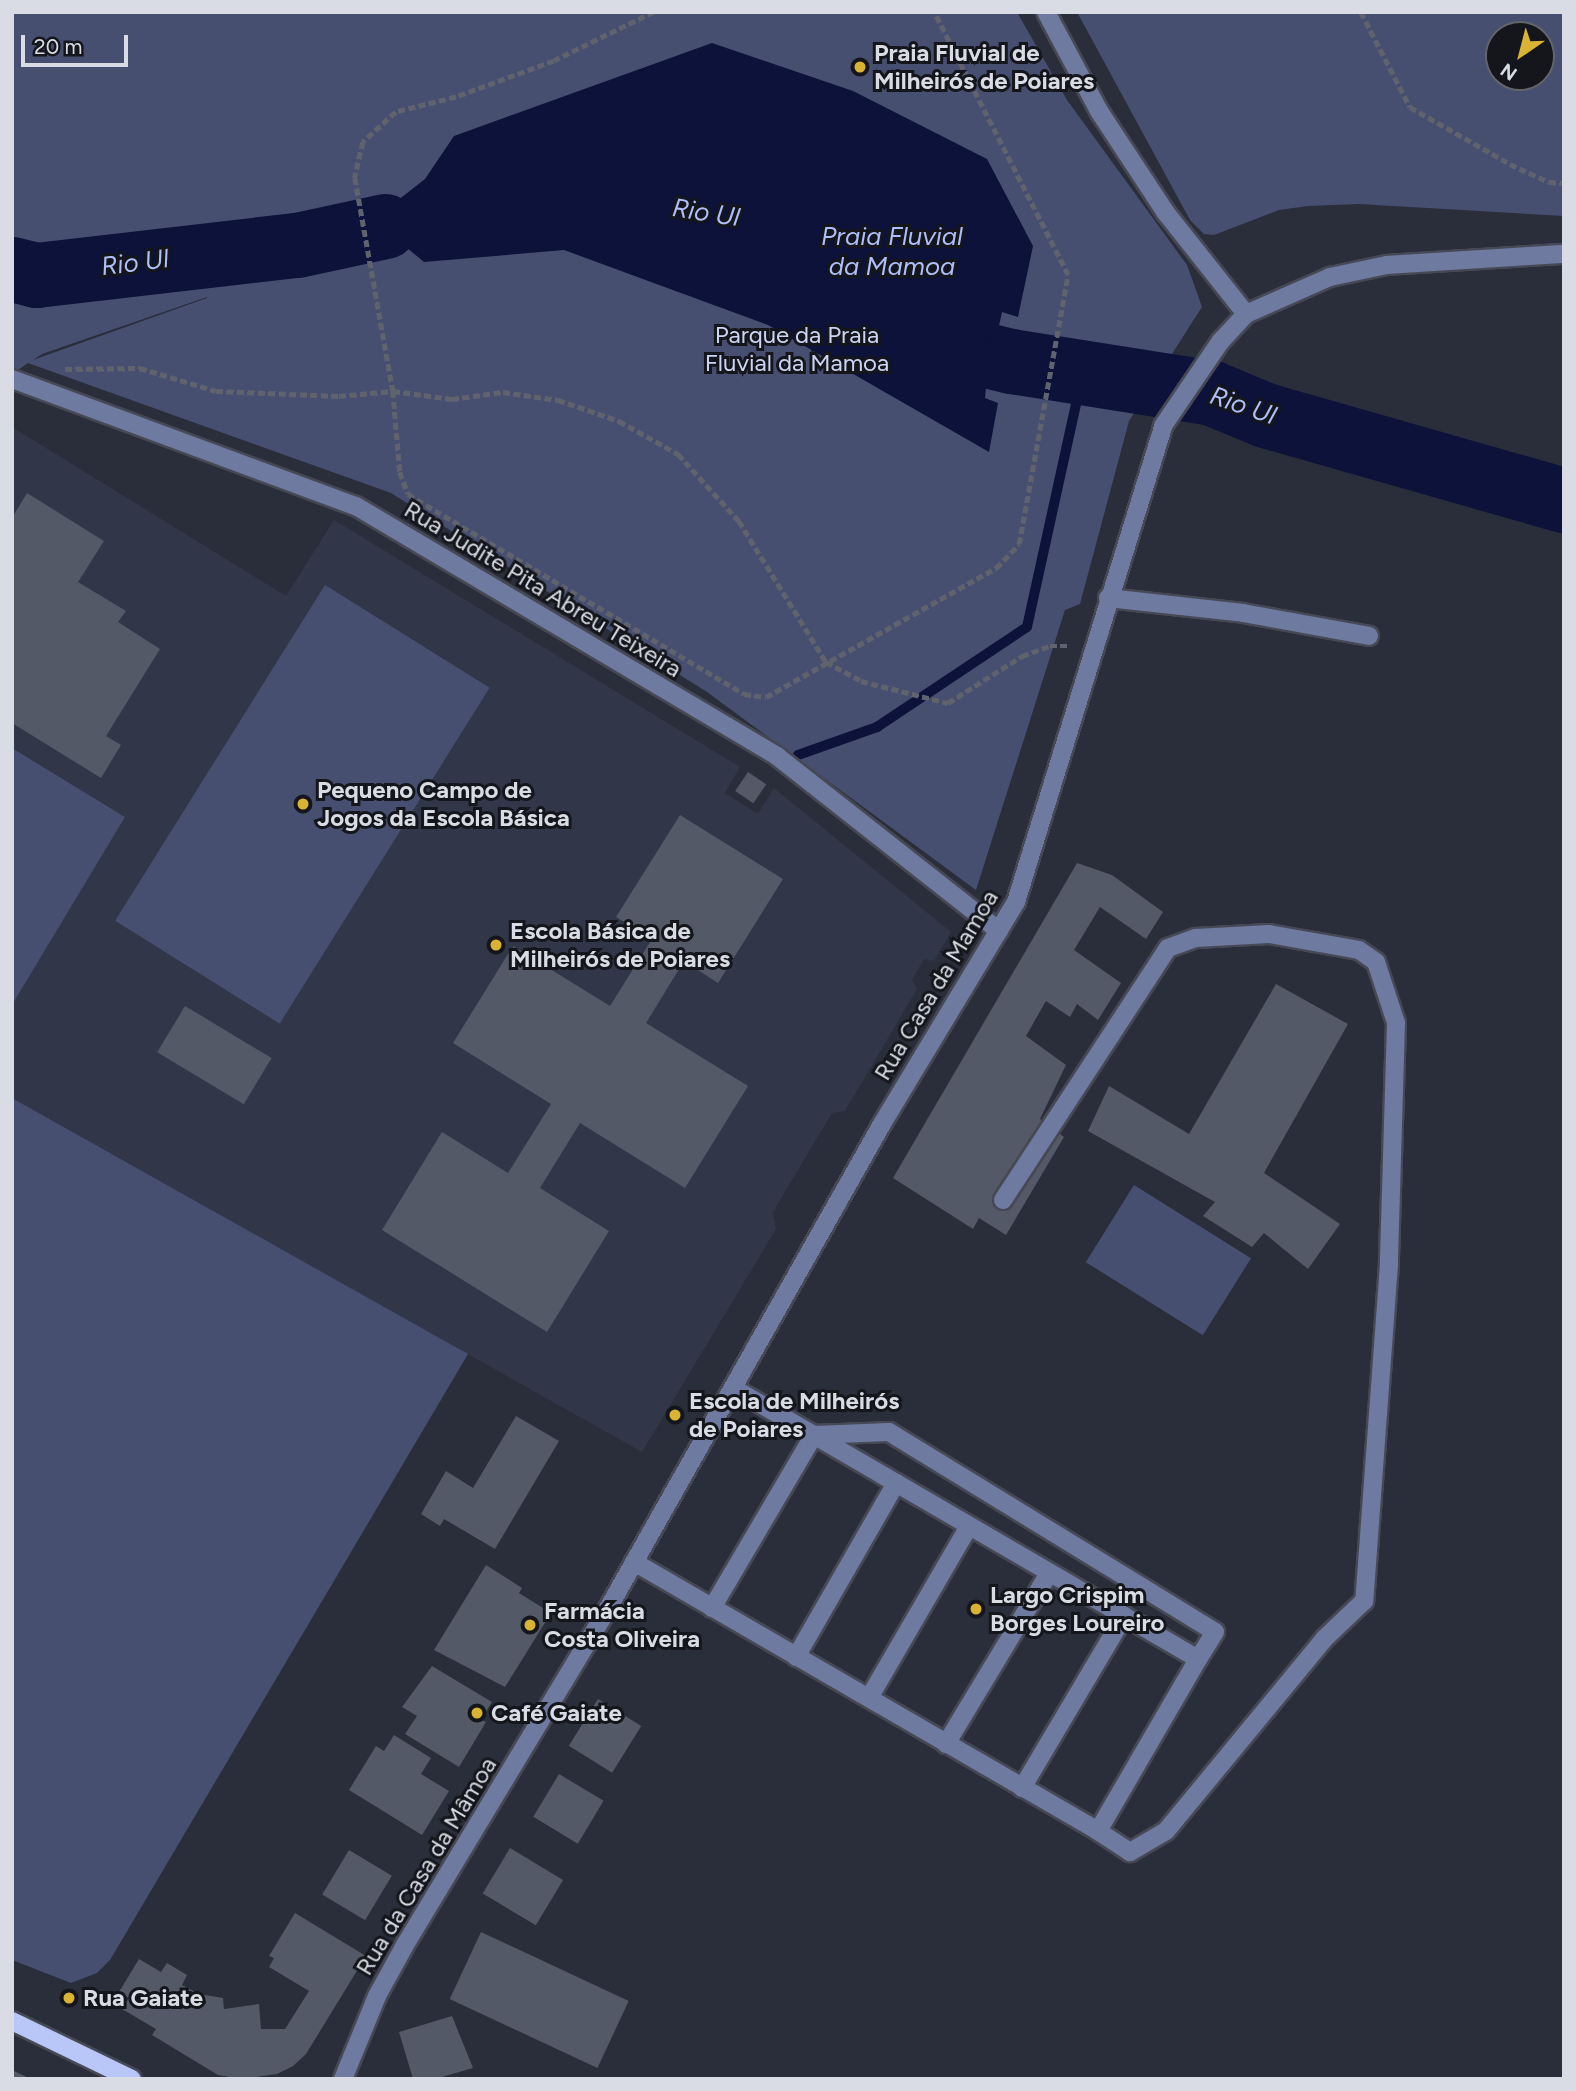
<!DOCTYPE html>
<html>
<head>
<meta charset="utf-8">
<style>
  body { margin:0 }
  #map { position:relative; width:1576px; height:2091px; overflow:hidden; background:#2a2d3a; font-family:Figtree,sans-serif }
  div>[style] { position:absolute }
  .built>* { inset:0; background:#313749 }
  .green>* { inset:0; background:#464f70; transform-origin:0 0 }
  .water>* { inset:0; background:#0c123a }
  .stream>* { height:10px; margin:-5px; padding:0 5px; transform-origin:5px; border-radius:5px; background:#0c123a }
  .river>* { height:65px; margin:-32.5px; padding:0 32.5px; transform-origin:32.5px; border-radius:32.5px; background:#0c123a }
  .building>* { inset:0; background:#545967; transform-origin:0 0 }
  .path>* { height:4.5px; margin-top:-2.25px; transform-origin:0; background:repeating-linear-gradient(90deg,#60636e 0 7px,transparent 0 10.5px) }
  .roads { filter:drop-shadow(2px 0 #464955) drop-shadow(-2px 0 #464955) drop-shadow(0 2px #464955) drop-shadow(0 -2px #464955) }
  .minor>* { height:18px; margin:-9px; padding:0 9px; transform-origin:9px; border-radius:9px; background:#6e7aa0 }
  .major>* { height:18px; margin:-9px; padding:0 9px; transform-origin:9px; border-radius:9px; background:#b8c7f7 }
  .dots>* { width:19px; height:19px; translate:-50% -50%; box-sizing:border-box; border:4px solid #14161c; border-radius:50% }
  span { translate:-50% -50%; white-space:nowrap; text-align:center; line-height:1.15; -webkit-text-stroke:6px #14161c; paint-order:stroke }
  .poi-label { font-size:24px; color:#d9dce4; font-weight:700 }
  .left { translate:0 -50%; text-align:left }
  .park-label { font-size:24px; color:#cbd5f3 }
  .street-label { font-size:24px; color:#d9dce4 }
  .water-label { font-size:26px; color:#adbef9; font-style:italic }
  .frame { position:absolute; inset:0; border:14px solid #d9dce4; pointer-events:none }
  .north { position:absolute; left:1485px; top:21px; width:70px; height:70px; box-sizing:border-box; background:#14161c; border:2px solid #63656c; border-radius:50%; rotate:215deg; font-size:19px; font-weight:700; line-height:28px; text-align:center; color:#d9dce4 }
  .north::after { content:''; display:block; margin:auto; width:24px; height:32px; background:#d9b334; clip-path:polygon(50% 0,100% 100%,50% 72%,0 100%) }
  .scale { position:absolute; left:21px; top:35px; width:107px; height:32px; box-sizing:border-box; border:4px solid #d9dce4; border-top:0; padding-left:9px; font-size:21px; line-height:24px; white-space:nowrap; color:#d9dce4; -webkit-text-stroke:5px #14161c; paint-order:stroke }
</style>
</head>
<body>
<div id="map">
  <div class="built">
    <i style="clip-path:polygon(12px 427px,286px 596px,334px 520px,740px 767px,725px 793px,758px 814px,774px 788px,951px 932px,934px 961px,924px 959px,912px 980px,917px 989px,845px 1111px,832px 1113px,773px 1212px,776px 1229px,642px 1452px,12px 1098px,12px 1005px,125px 817px,12px 748px)"></i>
  </div>
  <div class="green">
    <i style="clip-path:polygon(evenodd,12px 12px,1017px 12px,1067px 100px,1187px 265px,1202px 307px,1129px 421px,1080px 604px,1065px 610px,976px 890px,707px 692px,391px 493px,28px 363px,12px 374px,12px 12px,207px 297px,207px 298px,33px 360px,42px 354px,207px 297px)"></i>
    <i style="clip-path:polygon(evenodd,1077px 12px,1564px 12px,1564px 216px,1359px 204px,1308px 206px,1279px 210px,1214px 235px,1204px 234px,1190px 220px,1077px 12px,1541px 35px,1541px 77px,1499px 77px,1499px 35px,1541px 35px)"></i>
    <i style="left:325px;top:585px;width:194px;height:396px;rotate:32deg"></i>
    <i style="clip-path:polygon(12px 748px,125px 817px,12px 1005px)"></i>
    <i style="clip-path:polygon(12px 1098px,468px 1354px,110px 1960px,97px 1973px,71px 1983px,12px 1960px)"></i>
    <i style="left:1134px;top:1185px;width:138px;height:91px;rotate:32deg"></i>
  </div>
  <div class="water">
    <i style="clip-path:polygon(712px 43px,853px 91px,987px 159px,1033px 246px,1018px 317px,1002px 312px,995px 344px,1013px 348px,1009px 370px,988px 367px,985px 398px,998px 403px,989px 452px,768px 325px,564px 250px,424px 262px,389px 233px,301px 259px,292px 225px,374px 219px,425px 179px,454px 136px)"></i>
  </div>
  <div class="stream">
    <i style="left:798px;top:755px;width:84px;rotate:-19.5deg"></i>
    <i style="left:877px;top:727px;width:180px;rotate:-33.7deg"></i>
    <i style="left:1027px;top:627px;width:261px;rotate:-77.6deg"></i>
  </div>
  <div class="river">
    <i style="left:12px;top:269px;width:25px;rotate:14deg"></i>
    <i style="left:36px;top:275px;width:263px;rotate:-6.6deg"></i>
    <i style="left:297px;top:245px;width:90px;rotate:-12.2deg"></i>
    <i style="left:924px;top:340px;width:89px;rotate:13.6deg"></i>
    <i style="left:1011px;top:361px;width:204px;rotate:9deg"></i>
    <i style="left:1212px;top:393px;width:57px;rotate:22.5deg"></i>
    <i style="left:1265px;top:415px;width:311px;rotate:15.9deg"></i>
  </div>
  <div class="building">
    <i style="clip-path:polygon(27px 493px,104px 541px,78px 582px,126px 611px,118px 622px,160px 649px,106px 736px,121px 745px,101px 778px,12px 723px,12px 518px)"></i>
    <i style="left:748px;top:772px;width:22px;height:23px;rotate:34deg"></i>
    <i style="clip-path:polygon(680px 815px,783px 879px,718px 983px,684px 961px,646px 1023px,748px 1086px,685px 1188px,580px 1123px,540px 1188px,609px 1231px,547px 1332px,382px 1230px,442px 1132px,508px 1173px,551px 1104px,453px 1043px,513px 946px,610px 1006px,652px 939px,616px 917px)"></i>
    <i style="clip-path:polygon(1077px 863px,1112px 875px,1163px 912px,1146px 939px,1100px 907px,1074px 950px,1121px 983px,1098px 1020px,1077px 1004px,1070px 1017px,1046px 1001px,1026px 1036px,1066px 1065px,1040px 1119px,1064px 1137px,1006px 1235px,979px 1218px,973px 1229px,893px 1178px)"></i>
    <i style="clip-path:polygon(1276px 984px,1348px 1024px,1264px 1173px,1340px 1224px,1308px 1269px,1264px 1233px,1252px 1247px,1203px 1216px,1215px 1202px,1088px 1131px,1109px 1086px,1189px 1134px)"></i>
    <i style="left:185px;top:1006px;width:101px;height:54px;rotate:31deg"></i>
    <i style="clip-path:polygon(516px 1416px,559px 1441px,495px 1549px,444px 1519px,440px 1526px,421px 1514px,446px 1471px,473px 1488px)"></i>
    <i style="clip-path:polygon(486px 1565px,522px 1588px,519px 1593px,551px 1613px,505px 1687px,434px 1650px)"></i>
    <i style="clip-path:polygon(432px 1666px,492px 1702px,481px 1720px,486px 1722px,459px 1767px,405px 1734px,417px 1716px,402px 1707px)"></i>
    <i style="left:598px;top:1699px;width:51px;height:55px;rotate:32deg"></i>
    <i style="clip-path:polygon(394px 1735px,431px 1758px,421px 1774px,449px 1791px,422px 1835px,349px 1790px,376px 1746px,384px 1751px)"></i>
    <i style="left:559px;top:1774px;width:52px;height:50px;rotate:31deg"></i>
    <i style="left:510px;top:1848px;width:62px;height:53px;rotate:31deg"></i>
    <i style="left:349px;top:1850px;width:50px;height:52px;rotate:31deg"></i>
    <i style="clip-path:polygon(295px 1913px,366px 1956px,306px 2054px,293px 2066px,277px 2074px,241px 2079px,218px 2075px,152px 2035px,156px 2029px,122px 2009px,129px 1998px,119px 1992px,139px 1959px,161px 1972px,167px 1963px,187px 1975px,182px 1985px,199px 1994px,223px 1998px,224px 2009px,259px 2004px,261px 2029px,285px 2029px,309px 1991px,269px 1967px,274px 1958px,269px 1956px)"></i>
    <i style="left:481px;top:1932px;width:163px;height:74px;rotate:25deg"></i>
    <i style="clip-path:polygon(452px 2016px,473px 2068px,435px 2079px,413px 2079px,399px 2032px)"></i>
    <i style="clip-path:polygon(12px 2070px,31px 2079px,12px 2079px)"></i>
  </div>
  <div class="path">
    <i style="left:654px;top:12px;width:111px;rotate:153.9deg"></i>
    <i style="left:554px;top:61px;width:104px;rotate:159.8deg"></i>
    <i style="left:456px;top:97px;width:62px;rotate:166deg"></i>
    <i style="left:396px;top:112px;width:45px;rotate:137.7deg"></i>
    <i style="left:363px;top:142px;width:37px;rotate:103deg"></i>
    <i style="left:355px;top:178px;width:216px;rotate:79.9deg"></i>
    <i style="left:393px;top:391px;width:81px;rotate:85.1deg"></i>
    <i style="left:400px;top:472px;width:23px;rotate:70deg"></i>
    <i style="left:408px;top:494px;width:21px;rotate:31deg"></i>
    <i style="left:426px;top:505px;width:370px;rotate:30.7deg"></i>
    <i style="left:744px;top:694px;width:22px;rotate:8deg"></i>
    <i style="left:766px;top:697px;width:264px;rotate:-29.3deg"></i>
    <i style="left:996px;top:568px;width:33px;rotate:-46deg"></i>
    <i style="left:1019px;top:544px;width:273px;rotate:-79.7deg"></i>
    <i style="left:1068px;top:275px;width:295px;rotate:-117deg"></i>
    <i style="left:1361px;top:12px;width:107px;rotate:62.7deg"></i>
    <i style="left:1410px;top:107px;width:115px;rotate:29.7deg"></i>
    <i style="left:1510px;top:164px;width:43px;rotate:24.8deg"></i>
    <i style="left:1549px;top:182px;width:15px;rotate:4deg"></i>
    <i style="left:65px;top:369px;width:75px;rotate:-0.8deg"></i>
    <i style="left:140px;top:368px;width:79px;rotate:16.8deg"></i>
    <i style="left:216px;top:391px;width:123px;rotate:2.3deg"></i>
    <i style="left:339px;top:396px;width:54px;rotate:-5.3deg"></i>
    <i style="left:393px;top:391px;width:60px;rotate:7.7deg"></i>
    <i style="left:452px;top:399px;width:51px;rotate:-7.8deg"></i>
    <i style="left:503px;top:392px;width:56px;rotate:8.3deg"></i>
    <i style="left:558px;top:400px;width:65px;rotate:19deg"></i>
    <i style="left:619px;top:421px;width:68px;rotate:29.2deg"></i>
    <i style="left:678px;top:454px;width:91px;rotate:47.7deg"></i>
    <i style="left:739px;top:521px;width:166px;rotate:58.3deg"></i>
    <i style="left:826px;top:662px;width:40px;rotate:28deg"></i>
    <i style="left:861px;top:681px;width:90px;rotate:14.2deg"></i>
    <i style="left:948px;top:703px;width:88px;rotate:-32.4deg"></i>
    <i style="left:1022px;top:656px;width:30px;rotate:-20deg"></i>
    <i style="left:1050px;top:646px;width:19px"></i>
    <i style="left:12px;top:2077px;width:4px;rotate:34deg"></i>
  </div>
  <div class="roads">
    <div class="minor">
      <i style="left:1046px;top:12px;width:112px;rotate:61.8deg"></i>
      <i style="left:1099px;top:111px;width:122px;rotate:56.7deg"></i>
      <i style="left:1166px;top:213px;width:129px;rotate:51.6deg"></i>
      <i style="left:12px;top:379px;width:367px;rotate:20.3deg"></i>
      <i style="left:356px;top:506px;width:491px;rotate:30.7deg"></i>
      <i style="left:778px;top:757px;width:281px;rotate:38.2deg"></i>
      <i style="left:1108px;top:598px;width:136px;rotate:6.3deg"></i>
      <i style="left:1243px;top:613px;width:128px;rotate:10.3deg"></i>
      <i style="left:1003px;top:1200px;width:301px;rotate:-56.8deg"></i>
      <i style="left:1168px;top:948px;width:30px;rotate:-20deg"></i>
      <i style="left:1196px;top:938px;width:73px;rotate:-3.1deg"></i>
      <i style="left:1269px;top:934px;width:91px;rotate:10.1deg"></i>
      <i style="left:1359px;top:950px;width:21px;rotate:35deg"></i>
      <i style="left:1376px;top:962px;width:64px;rotate:71.8deg"></i>
      <i style="left:1396px;top:1023px;width:241px;rotate:91.7deg"></i>
      <i style="left:1389px;top:1264px;width:338px;rotate:94.2deg"></i>
      <i style="left:1364px;top:1601px;width:54px;rotate:136.5deg"></i>
      <i style="left:1325px;top:1638px;width:250px;rotate:129.5deg"></i>
      <i style="left:1166px;top:1831px;width:42px;rotate:149.7deg"></i>
      <i style="left:1130px;top:1852px;width:38px;rotate:-147deg"></i>
      <i style="left:634px;top:1562px;width:536px;rotate:30.1deg"></i>
      <i style="left:1098px;top:1831px;width:199px;rotate:-59.8deg"></i>
      <i style="left:1198px;top:1659px;width:538px;rotate:-149.77deg"></i>
      <i style="left:712px;top:1608px;width:201px;rotate:-59.5deg"></i>
      <i style="left:814px;top:1435px;width:75px;rotate:-2.3deg"></i>
      <i style="left:889px;top:1432px;width:382px;rotate:31.5deg"></i>
      <i style="left:1215px;top:1632px;width:32px;rotate:122deg"></i>
      <i style="left:796px;top:1657px;width:201px;rotate:-60.1deg"></i>
      <i style="left:869px;top:1698px;width:199px;rotate:-59.8deg"></i>
      <i style="left:946px;top:1744px;width:200px;rotate:-58.9deg"></i>
      <i style="left:1022px;top:1788px;width:200px;rotate:-59.3deg"></i>
      <i style="left:343px;top:2079px;width:90px;rotate:-67.7deg"></i>
      <i style="left:377px;top:1996px;width:58px;rotate:-61.2deg"></i>
      <i style="left:405px;top:1945px;width:389px;rotate:-58.9deg"></i>
      <i style="left:606px;top:1612px;width:561px;rotate:-60.51deg"></i>
      <i style="left:882px;top:1124px;width:259px;rotate:-58.9deg"></i>
      <i style="left:1016px;top:902px;width:498px;rotate:-72.8deg"></i>
      <i style="left:1163px;top:426px;width:102px;rotate:-55.8deg"></i>
      <i style="left:1220px;top:342px;width:38px;rotate:-47deg"></i>
      <i style="left:1246px;top:314px;width:92px;rotate:-23.8deg"></i>
      <i style="left:1330px;top:277px;width:58px;rotate:-11.9deg"></i>
      <i style="left:1387px;top:265px;width:177px;rotate:-3.6deg"></i>
    </div>
    <div class="major">
      <i style="left:12px;top:2021px;width:133px;rotate:25.8deg"></i>
    </div>
  </div>
  <div class="dots">
    <i style="left:860px;top:67px;background:#d9b334"></i>
    <i style="left:303px;top:804px;background:#d9b334"></i>
    <i style="left:496px;top:945px;background:#d9b334"></i>
    <i style="left:675px;top:1415px;background:#d9b334"></i>
    <i style="left:976px;top:1609px;background:#d9b334"></i>
    <i style="left:530px;top:1625px;background:#d9b334"></i>
    <i style="left:477px;top:1713px;background:#d9b334"></i>
    <i style="left:69px;top:1998px;background:#d9b334"></i>
  </div>
  <div class="poi-label">
    <span class="left" style="left:874px;top:67px">Praia Fluvial de<br>Milheirós de Poiares</span>
    <span class="left" style="left:317px;top:804px">Pequeno Campo de<br>Jogos da Escola Básica</span>
    <span class="left" style="left:510px;top:945px">Escola Básica de<br>Milheirós de Poiares</span>
    <span class="left" style="left:689px;top:1415px">Escola de Milheirós<br>de Poiares</span>
    <span class="left" style="left:990px;top:1609px">Largo Crispim<br>Borges Loureiro</span>
    <span class="left" style="left:544px;top:1625px">Farmácia<br>Costa Oliveira</span>
    <span class="left" style="left:491px;top:1713px">Café Gaiate</span>
    <span class="left" style="left:83px;top:1998px">Rua Gaiate</span>
  </div>
  <div class="park-label">
    <span style="left:797px;top:349px">Parque da Praia<br>Fluvial da Mamoa</span>
  </div>
  <div class="street-label">
    <span style="left:543px;top:589px;rotate:31deg">Rua Judite Pita Abreu Teixeira</span>
    <span style="left:936px;top:985px;rotate:-59deg">Rua Casa da Mamoa</span>
    <span style="left:426px;top:1866px;rotate:-59deg">Rua da Casa da Mâmoa</span>
  </div>
  <div class="water-label">
    <span style="left:706px;top:213px;rotate:9deg">Rio Ul</span>
    <span style="left:892px;top:252px">Praia Fluvial<br>da Mamoa</span>
    <span style="left:135px;top:263px;rotate:-7deg">Rio Ul</span>
    <span style="left:1243px;top:406px;rotate:19deg">Rio Ul</span>
  </div>
  <div class="frame"></div>
  <div class="north">N</div>
  <div class="scale">20 m</div>
</div>
</body>
</html>
